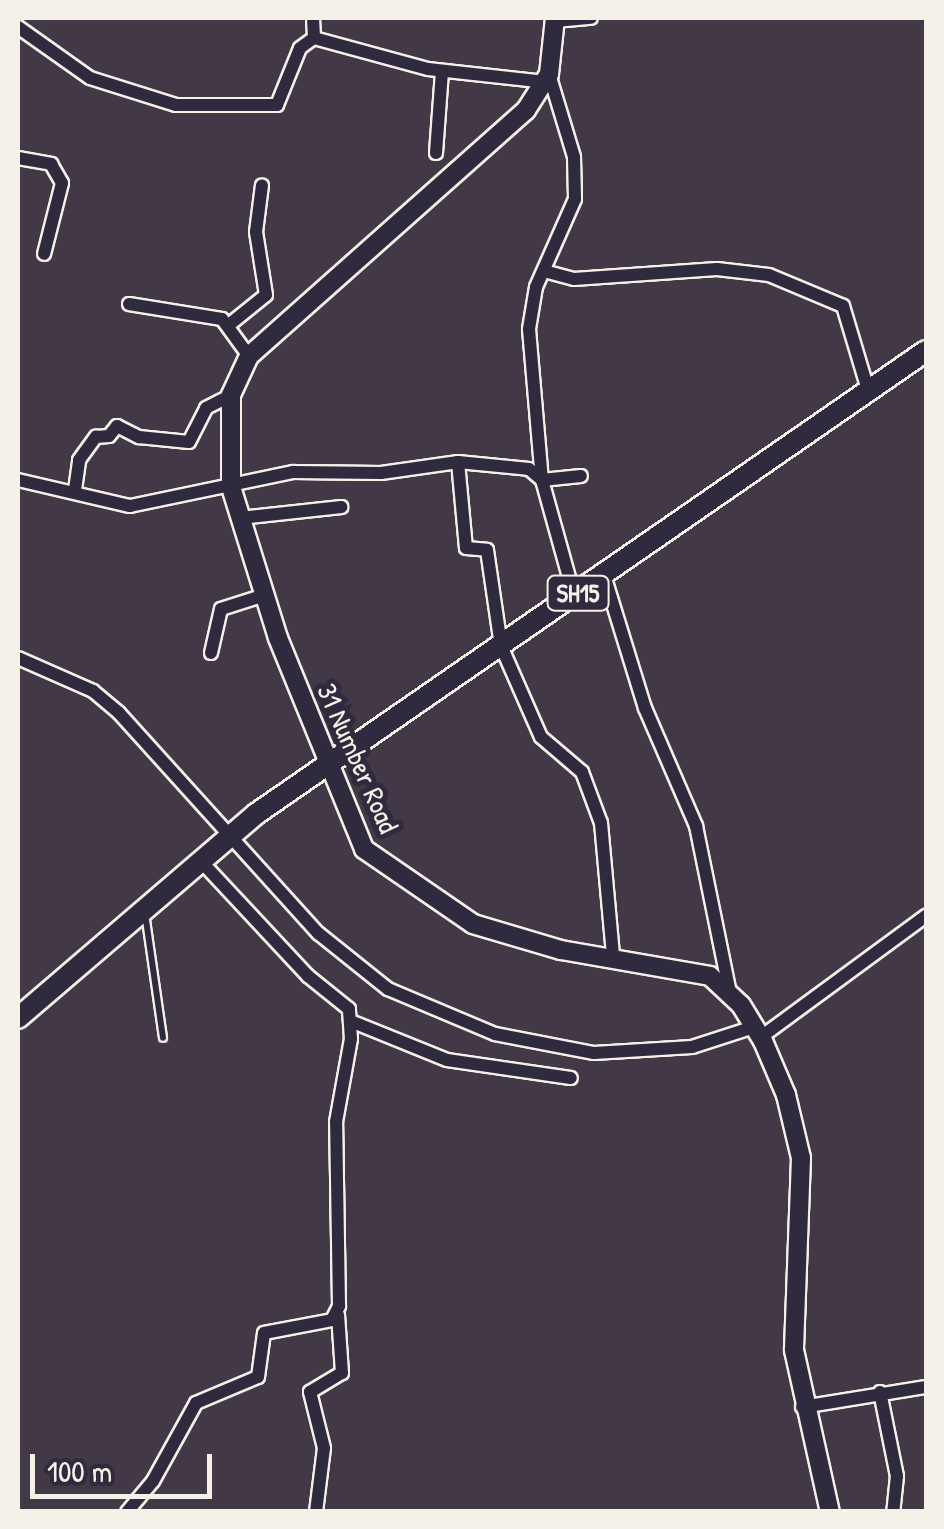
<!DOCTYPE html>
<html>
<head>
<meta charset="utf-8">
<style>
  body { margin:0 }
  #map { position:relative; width:944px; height:1529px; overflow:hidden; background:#423846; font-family:"Patrick Hand",sans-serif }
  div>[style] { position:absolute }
  .roads { filter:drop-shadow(2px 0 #f4f1e8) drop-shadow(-2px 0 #f4f1e8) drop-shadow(0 2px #f4f1e8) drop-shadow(0 -2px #f4f1e8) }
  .service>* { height:6px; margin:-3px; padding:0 3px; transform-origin:3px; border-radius:3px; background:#2f2a3d }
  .minor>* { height:12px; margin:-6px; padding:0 6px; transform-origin:6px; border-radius:6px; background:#2f2a3d }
  .secondary>* { height:18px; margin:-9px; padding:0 9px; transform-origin:9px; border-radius:9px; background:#2f2a3d }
  .primary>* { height:20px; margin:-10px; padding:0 10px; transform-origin:10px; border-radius:10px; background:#2f2a3d }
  span { translate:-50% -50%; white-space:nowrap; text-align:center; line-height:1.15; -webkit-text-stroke:10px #2f2a3d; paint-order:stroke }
  .shield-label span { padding:2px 8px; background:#2f2a3d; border:2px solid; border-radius:8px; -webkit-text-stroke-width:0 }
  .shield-label { font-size:25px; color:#f4f1e8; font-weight:700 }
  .street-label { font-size:28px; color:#f4f1e8 }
  .frame { position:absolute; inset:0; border:20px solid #f4f1e8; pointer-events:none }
  .scale { position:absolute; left:30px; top:1454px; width:182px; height:45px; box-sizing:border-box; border:5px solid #f4f1e8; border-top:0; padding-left:12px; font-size:30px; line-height:35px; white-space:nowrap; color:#f4f1e8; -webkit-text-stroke:8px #2f2a3d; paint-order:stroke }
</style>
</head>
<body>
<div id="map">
  <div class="roads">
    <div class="service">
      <i style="left:145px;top:913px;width:126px;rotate:81.8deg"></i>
    </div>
    <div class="minor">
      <i style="left:313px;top:18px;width:20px;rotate:87deg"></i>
      <i style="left:555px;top:21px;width:36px;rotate:-5deg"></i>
      <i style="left:18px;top:27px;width:88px;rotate:35.3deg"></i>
      <i style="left:90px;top:78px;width:90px;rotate:17.4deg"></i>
      <i style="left:176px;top:105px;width:101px"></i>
      <i style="left:277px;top:105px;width:61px;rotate:-68deg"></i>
      <i style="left:300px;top:48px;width:17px;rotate:-36deg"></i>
      <i style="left:314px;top:38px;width:118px;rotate:15.2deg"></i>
      <i style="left:428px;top:69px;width:118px;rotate:6.3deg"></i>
      <i style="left:549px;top:74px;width:87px;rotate:73.2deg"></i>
      <i style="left:574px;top:157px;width:42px;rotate:88.6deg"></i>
      <i style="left:575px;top:199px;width:96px;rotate:113.9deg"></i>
      <i style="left:536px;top:287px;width:43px;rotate:99.5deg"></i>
      <i style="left:529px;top:329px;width:152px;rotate:85.1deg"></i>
      <i style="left:542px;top:480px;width:119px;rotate:74.5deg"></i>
      <i style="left:436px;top:153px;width:82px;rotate:-85.8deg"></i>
      <i style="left:18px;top:158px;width:34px;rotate:10deg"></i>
      <i style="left:51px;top:164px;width:22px;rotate:60deg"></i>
      <i style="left:62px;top:183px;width:73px;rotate:104.2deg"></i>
      <i style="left:544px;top:271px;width:31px;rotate:15deg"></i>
      <i style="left:574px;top:279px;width:143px;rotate:-4deg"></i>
      <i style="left:717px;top:269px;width:52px;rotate:6.6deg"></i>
      <i style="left:769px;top:275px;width:80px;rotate:22.7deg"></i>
      <i style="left:843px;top:306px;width:88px;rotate:73.4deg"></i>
      <i style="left:129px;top:304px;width:94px;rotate:9.2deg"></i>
      <i style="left:222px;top:319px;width:46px;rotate:53.9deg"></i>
      <i style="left:230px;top:324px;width:46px;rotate:-38.9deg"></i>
      <i style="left:266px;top:295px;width:64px;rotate:-99deg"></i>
      <i style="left:256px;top:232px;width:47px;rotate:-82.7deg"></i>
      <i style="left:458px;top:462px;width:86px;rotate:84.7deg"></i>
      <i style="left:466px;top:548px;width:21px;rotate:5deg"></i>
      <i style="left:487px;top:550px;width:97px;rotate:81.7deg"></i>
      <i style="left:501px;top:646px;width:99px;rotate:66.3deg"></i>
      <i style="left:541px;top:737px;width:54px;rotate:40.5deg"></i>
      <i style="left:582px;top:772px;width:54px;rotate:69.6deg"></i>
      <i style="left:601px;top:823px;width:134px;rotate:84.8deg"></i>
      <i style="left:18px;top:480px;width:115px;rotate:13.1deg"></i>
      <i style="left:130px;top:506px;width:167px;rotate:-11.8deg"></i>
      <i style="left:293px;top:472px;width:88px;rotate:0.7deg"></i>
      <i style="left:381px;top:473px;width:78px;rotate:-8.1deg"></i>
      <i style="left:458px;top:462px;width:71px;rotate:5.6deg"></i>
      <i style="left:529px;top:469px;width:17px;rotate:40deg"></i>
      <i style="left:542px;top:480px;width:39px;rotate:-6deg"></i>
      <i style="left:75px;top:490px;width:30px;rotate:-82deg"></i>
      <i style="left:79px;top:460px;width:29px;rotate:-54deg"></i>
      <i style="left:96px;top:437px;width:13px;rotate:-4deg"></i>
      <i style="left:109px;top:436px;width:13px;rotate:-51deg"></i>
      <i style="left:117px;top:426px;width:25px;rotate:27deg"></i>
      <i style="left:139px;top:437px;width:50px;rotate:5.7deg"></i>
      <i style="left:189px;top:442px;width:38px;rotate:-63deg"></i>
      <i style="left:206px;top:408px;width:28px;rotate:-27deg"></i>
      <i style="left:240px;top:518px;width:102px;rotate:-6.2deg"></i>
      <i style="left:604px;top:575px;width:139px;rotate:72.9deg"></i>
      <i style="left:645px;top:708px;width:129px;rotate:66.6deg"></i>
      <i style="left:696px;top:826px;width:170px;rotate:78.5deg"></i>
      <i style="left:211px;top:653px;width:45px;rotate:-77.2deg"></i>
      <i style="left:221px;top:609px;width:46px;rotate:-17.7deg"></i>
      <i style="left:18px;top:658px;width:82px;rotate:23.7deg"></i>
      <i style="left:93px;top:691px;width:34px;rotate:40deg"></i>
      <i style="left:119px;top:713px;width:297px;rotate:47.9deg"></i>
      <i style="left:318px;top:933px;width:90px;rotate:38.7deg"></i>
      <i style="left:388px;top:989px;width:116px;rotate:22.8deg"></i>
      <i style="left:495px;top:1034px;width:101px;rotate:10.9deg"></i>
      <i style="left:594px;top:1053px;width:98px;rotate:-3.5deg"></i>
      <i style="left:692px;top:1047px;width:65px;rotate:-17.9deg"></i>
      <i style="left:353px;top:1022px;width:101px;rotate:22deg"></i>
      <i style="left:447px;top:1060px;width:125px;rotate:8.3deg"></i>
      <i style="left:761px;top:1037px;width:205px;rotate:-36.3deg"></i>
      <i style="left:880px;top:1392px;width:86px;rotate:78.6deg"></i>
      <i style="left:897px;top:1476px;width:36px;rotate:96deg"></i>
      <i style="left:802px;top:1407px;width:126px;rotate:-9.2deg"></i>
      <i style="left:127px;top:1512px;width:40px;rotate:-50deg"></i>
      <i style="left:153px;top:1481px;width:89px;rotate:-61.1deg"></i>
      <i style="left:196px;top:1403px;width:67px;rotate:-22.8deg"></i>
      <i style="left:258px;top:1377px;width:44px;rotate:-82.2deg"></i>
      <i style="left:264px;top:1333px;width:69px;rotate:-10.8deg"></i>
      <i style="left:332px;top:1320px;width:16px;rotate:-63deg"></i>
      <i style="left:339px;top:1306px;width:184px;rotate:-90.9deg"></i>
      <i style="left:336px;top:1122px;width:84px;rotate:-79.8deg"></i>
      <i style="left:351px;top:1039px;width:30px;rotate:-94deg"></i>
      <i style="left:349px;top:1009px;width:53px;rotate:-141.2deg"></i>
      <i style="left:308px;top:976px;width:160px;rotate:-133deg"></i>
      <i style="left:316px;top:1512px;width:64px;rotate:-82.9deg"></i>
      <i style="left:324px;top:1448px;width:58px;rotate:-104deg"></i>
      <i style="left:310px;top:1392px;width:37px;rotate:-31deg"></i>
      <i style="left:342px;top:1373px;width:58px;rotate:-93.9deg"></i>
    </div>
    <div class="secondary">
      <i style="left:555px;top:18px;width:56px;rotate:96.1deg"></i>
      <i style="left:549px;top:74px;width:43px;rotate:122.6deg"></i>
      <i style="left:526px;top:110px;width:370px;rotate:138.4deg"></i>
      <i style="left:249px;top:356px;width:43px;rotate:114.8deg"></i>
      <i style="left:231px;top:395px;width:92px;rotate:90deg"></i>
      <i style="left:231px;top:487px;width:158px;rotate:72.7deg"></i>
      <i style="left:278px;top:638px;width:228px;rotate:67.8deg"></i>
      <i style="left:364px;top:849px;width:132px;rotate:34.5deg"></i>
      <i style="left:473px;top:924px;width:92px;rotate:16.5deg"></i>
      <i style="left:561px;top:950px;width:151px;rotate:9.9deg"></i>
      <i style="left:710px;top:976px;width:42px;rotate:43.1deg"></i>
      <i style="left:741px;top:1005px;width:42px;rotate:58.6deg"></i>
      <i style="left:763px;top:1041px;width:59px;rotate:66.9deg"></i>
      <i style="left:786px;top:1095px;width:65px;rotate:76.6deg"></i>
      <i style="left:801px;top:1158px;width:192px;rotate:92.1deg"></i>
      <i style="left:794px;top:1350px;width:166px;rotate:77.5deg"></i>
    </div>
    <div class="primary">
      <i style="left:18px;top:1018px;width:313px;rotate:-40.6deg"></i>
      <i style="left:256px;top:814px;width:814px;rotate:-34.65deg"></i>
    </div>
  </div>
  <div class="shield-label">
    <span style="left:578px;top:593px">SH15</span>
  </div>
  <div class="street-label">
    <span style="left:358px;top:758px;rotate:66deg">31 Number Road</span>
  </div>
  <div class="frame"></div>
  <div class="scale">100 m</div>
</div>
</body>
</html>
